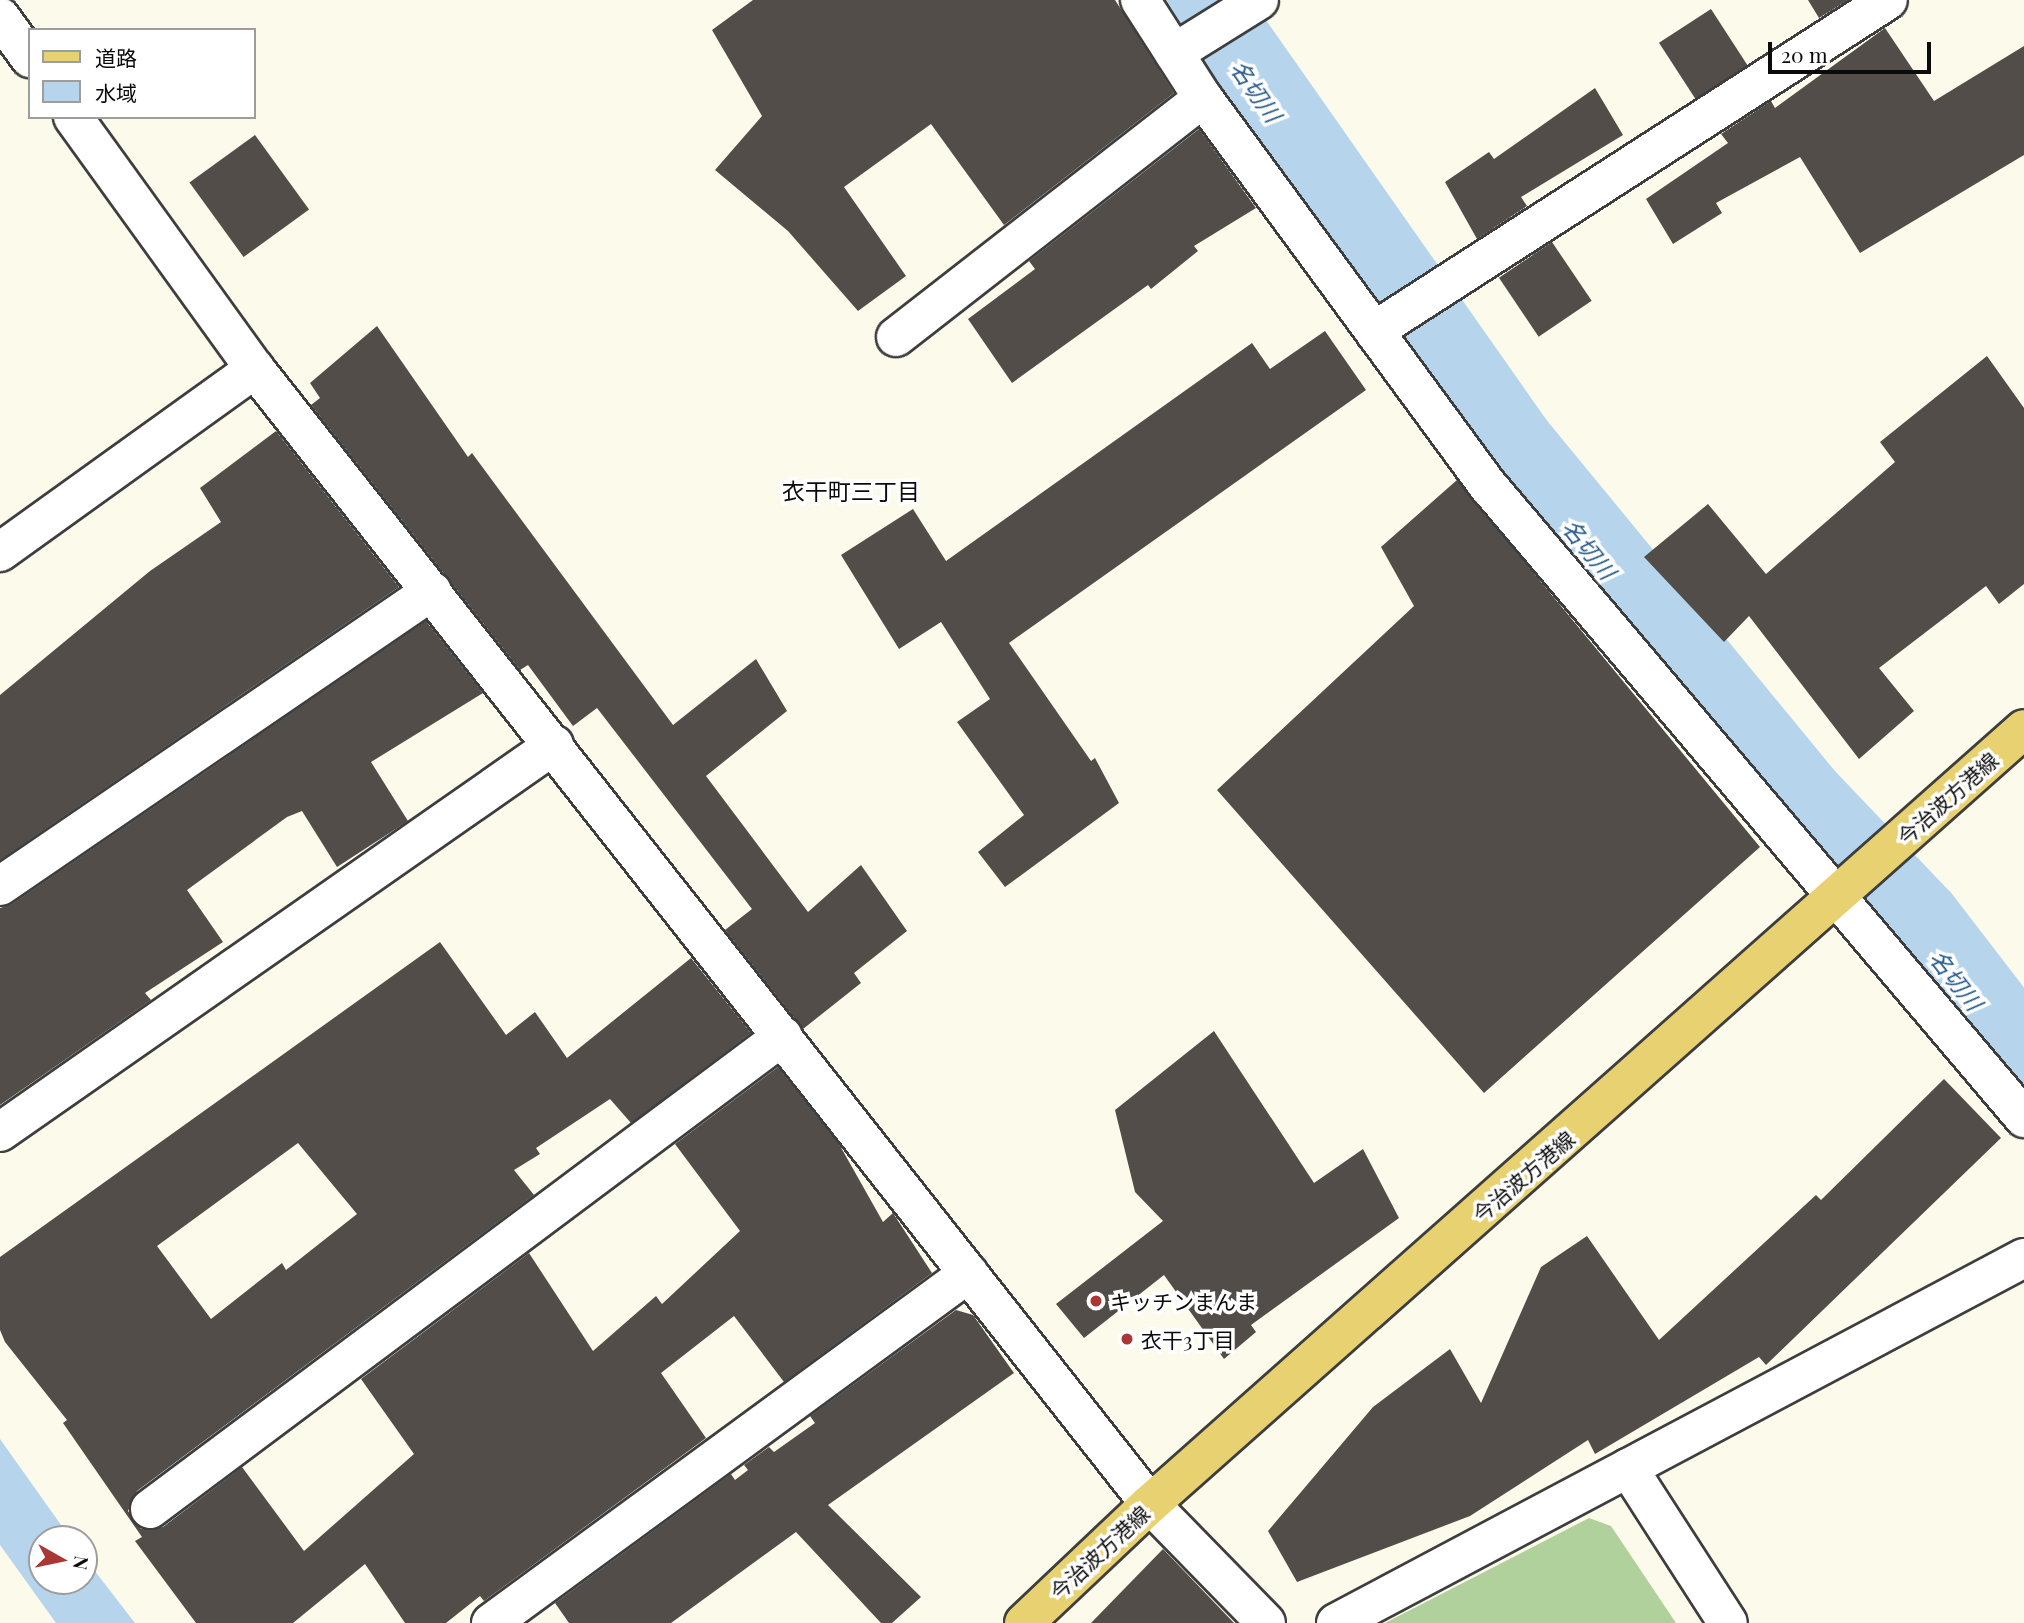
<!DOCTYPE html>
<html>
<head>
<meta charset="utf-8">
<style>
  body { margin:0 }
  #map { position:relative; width:2024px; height:1623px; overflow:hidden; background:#fcfaeb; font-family:"Playfair Display","Noto Sans JP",serif }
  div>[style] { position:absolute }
  .forest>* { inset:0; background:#b0d19b }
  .water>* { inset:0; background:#b6d5ed; transform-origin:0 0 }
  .river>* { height:98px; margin:-49px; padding:0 49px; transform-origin:49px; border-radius:49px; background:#b6d5ed }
  .building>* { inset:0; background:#524d49; transform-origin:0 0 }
  .roads { filter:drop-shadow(2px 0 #3e3e3e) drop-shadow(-2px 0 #3e3e3e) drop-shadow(0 2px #3e3e3e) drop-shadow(0 -2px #3e3e3e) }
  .street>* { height:38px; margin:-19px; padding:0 19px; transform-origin:19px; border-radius:19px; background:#fff }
  .primary>* { height:38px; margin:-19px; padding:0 19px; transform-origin:19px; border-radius:19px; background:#e7d171 }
  .dots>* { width:19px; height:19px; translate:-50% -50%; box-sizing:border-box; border:4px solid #fff; border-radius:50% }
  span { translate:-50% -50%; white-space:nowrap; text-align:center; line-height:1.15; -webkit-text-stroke:7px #fff; paint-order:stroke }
  .street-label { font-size:21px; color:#0b0b0b }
  .poi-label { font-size:21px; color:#0b0b0b }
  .left { translate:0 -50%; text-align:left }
  .water-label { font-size:23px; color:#25598b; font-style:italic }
  .neighbourhood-label { font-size:23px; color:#0b0b0b }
  .legend { position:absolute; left:28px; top:28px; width:228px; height:91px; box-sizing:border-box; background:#fff; border:2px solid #9d9d9d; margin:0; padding:9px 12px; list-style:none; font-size:21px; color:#0b0b0b }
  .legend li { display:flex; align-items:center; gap:14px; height:35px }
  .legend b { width:35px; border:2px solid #9d9d9d }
  .north { position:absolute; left:28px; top:1525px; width:70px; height:70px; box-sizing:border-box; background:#fff; border:2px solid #9d9d9d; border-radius:50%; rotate:99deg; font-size:19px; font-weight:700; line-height:28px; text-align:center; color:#0b0b0b }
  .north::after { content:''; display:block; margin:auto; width:24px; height:32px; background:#a83735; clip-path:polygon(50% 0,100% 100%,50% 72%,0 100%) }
  .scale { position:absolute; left:1768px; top:42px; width:163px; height:32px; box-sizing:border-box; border:4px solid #0b0b0b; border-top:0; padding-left:9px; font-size:21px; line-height:24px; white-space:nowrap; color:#0b0b0b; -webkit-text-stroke:5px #fff; paint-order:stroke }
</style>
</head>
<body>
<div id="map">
  <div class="forest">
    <i style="clip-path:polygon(1589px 1518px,1611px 1526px,1676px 1623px,1385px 1623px)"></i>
  </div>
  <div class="water">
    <i style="clip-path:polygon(1178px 0,1209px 0,1409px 286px,1384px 307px)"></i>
    <i style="left:1501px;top:410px;width:97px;height:33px;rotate:53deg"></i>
    <i style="left:1583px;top:508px;width:94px;height:40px;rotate:50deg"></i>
    <i style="left:1690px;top:639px;width:224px;height:42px;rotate:50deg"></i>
    <i style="clip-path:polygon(1897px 874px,2024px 1029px,2024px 1086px,1869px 897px)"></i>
    <i style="clip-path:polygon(0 1439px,71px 1539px,42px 1539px,42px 1581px,84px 1581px,84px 1557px,135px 1623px,56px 1623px,0 1545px)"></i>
  </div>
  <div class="river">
    <i style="left:1192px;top:0;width:548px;rotate:54.95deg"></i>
    <i style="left:1507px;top:449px;width:453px;rotate:50.6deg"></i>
    <i style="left:1794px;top:799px;width:174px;rotate:46.4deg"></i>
    <i style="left:1914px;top:925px;width:180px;rotate:52.4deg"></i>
  </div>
  <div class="building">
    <i style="clip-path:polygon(753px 0,1115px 0,1174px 93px,1004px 225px,931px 124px,844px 187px,906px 276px,858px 311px,788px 231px,715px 170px,762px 116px,712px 30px)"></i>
    <i style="clip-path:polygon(1808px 0,1848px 0,1819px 18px)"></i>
    <i style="left:1711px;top:9px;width:67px;height:62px;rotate:57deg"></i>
    <i style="clip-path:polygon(1885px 28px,1934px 101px,2024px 46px,2024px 155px,1860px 253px,1800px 157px,1716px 203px,1722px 213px,1673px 244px,1646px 199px,1728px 143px,1721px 134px,1771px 101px,1775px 108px)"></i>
    <i style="clip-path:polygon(1595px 88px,1623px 135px,1521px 197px,1527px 206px,1477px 239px,1445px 182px,1489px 152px,1494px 159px)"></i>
    <i style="clip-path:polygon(1199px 129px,1256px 208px,1194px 246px,1198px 251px,1151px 289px,1148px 285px,1012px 383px,968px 319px,1035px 269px,1029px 261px)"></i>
    <i style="left:255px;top:135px;width:92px;height:81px;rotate:54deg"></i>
    <i style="left:1552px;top:242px;width:71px;height:64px;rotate:56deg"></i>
    <i style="clip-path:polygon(377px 326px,468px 457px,472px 453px,673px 725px,756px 659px,787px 711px,706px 776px,808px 912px,861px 865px,907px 931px,854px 973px,861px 983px,803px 1029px,725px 930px,752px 909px,597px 708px,573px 726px,528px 665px,520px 670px,311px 405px,320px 398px,310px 383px)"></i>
    <i style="clip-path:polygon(1325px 331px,1366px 390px,1009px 643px,1091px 761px,1095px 758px,1119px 803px,1005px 887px,978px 852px,1024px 815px,957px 722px,990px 699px,941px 622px,899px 649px,841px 555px,913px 509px,946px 561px,1252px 343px,1270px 369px)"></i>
    <i style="clip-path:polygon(1987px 356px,2024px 408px,2024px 584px,1999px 604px,1986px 586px,1879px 668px,1914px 711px,1859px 759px,1749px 616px,1724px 642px,1644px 557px,1708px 504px,1766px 574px,1895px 462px,1880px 442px)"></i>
    <i style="clip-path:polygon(276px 431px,399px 587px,0 860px,0 695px,150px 571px,221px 522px,200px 488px)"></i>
    <i style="clip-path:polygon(1457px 480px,1760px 847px,1484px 1093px,1217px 790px,1414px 606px,1381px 547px)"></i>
    <i style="clip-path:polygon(426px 621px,483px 693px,371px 762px,408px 821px,337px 867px,302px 811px,287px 817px,187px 890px,223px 942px,145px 993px,151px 1000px,0 1105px,0 908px,12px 904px)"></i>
    <i style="clip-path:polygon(evenodd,440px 942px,506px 1035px,535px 1012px,567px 1058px,691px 958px,751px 1033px,631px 1123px,610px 1099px,536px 1148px,540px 1154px,514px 1170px,534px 1195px,137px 1491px,128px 1511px,141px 1529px,163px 1527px,242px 1467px,304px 1551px,414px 1454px,361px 1379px,529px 1253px,593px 1351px,656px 1296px,662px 1304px,740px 1231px,675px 1144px,778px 1067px,839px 1144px,883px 1222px,893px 1213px,932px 1273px,784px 1382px,734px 1316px,661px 1373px,706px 1438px,484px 1601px,480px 1596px,446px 1623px,405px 1623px,365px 1564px,293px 1623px,196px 1623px,135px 1541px,142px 1537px,63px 1423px,67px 1420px,5px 1342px,0 1330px,0 1257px,440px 942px,298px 1143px,357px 1214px,286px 1270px,282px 1263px,211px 1319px,157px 1246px,298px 1143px)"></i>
    <i style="clip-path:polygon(1214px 1031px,1314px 1183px,1363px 1149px,1399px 1218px,1251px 1325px,1256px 1332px,1224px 1359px,1164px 1275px,1084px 1338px,1056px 1304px,1163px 1221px,1135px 1192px,1115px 1110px)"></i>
    <i style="clip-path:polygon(1944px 1079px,2001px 1138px,1766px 1365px,1759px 1357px,1595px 1454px,1588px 1440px,1470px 1516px,1297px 1582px,1268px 1531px,1373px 1407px,1450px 1349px,1481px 1403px,1541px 1267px,1587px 1236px,1659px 1340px,1816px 1195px,1821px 1200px)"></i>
    <i style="clip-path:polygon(956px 1310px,973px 1315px,1014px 1373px,828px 1505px,921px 1597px,892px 1623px,881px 1623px,796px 1532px,671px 1623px,569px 1623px,555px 1603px,731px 1474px,735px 1480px,748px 1470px,744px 1465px,769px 1447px,774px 1452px,815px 1423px,810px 1416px)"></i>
    <i style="clip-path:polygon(1163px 1549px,1234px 1623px,1091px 1623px)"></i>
  </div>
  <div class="roads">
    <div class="street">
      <i style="left:1140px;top:0;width:117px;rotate:57.3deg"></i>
      <i style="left:1203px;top:98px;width:484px;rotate:53.7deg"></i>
      <i style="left:1490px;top:488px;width:826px;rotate:49.71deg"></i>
      <i style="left:0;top:17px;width:51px;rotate:53.8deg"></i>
      <i style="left:1174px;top:53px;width:100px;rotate:-31.9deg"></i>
      <i style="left:73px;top:117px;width:311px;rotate:54.2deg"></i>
      <i style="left:255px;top:369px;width:1445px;rotate:51.74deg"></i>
      <i style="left:1150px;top:1504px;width:166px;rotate:45.7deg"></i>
      <i style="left:1374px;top:331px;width:611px;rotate:-32.78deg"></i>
      <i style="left:896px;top:337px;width:389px;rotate:-37.9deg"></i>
      <i style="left:0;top:552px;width:314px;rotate:-35.7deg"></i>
      <i style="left:0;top:886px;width:523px;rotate:-34.33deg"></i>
      <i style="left:0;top:1132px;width:676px;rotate:-34.94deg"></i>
      <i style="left:1628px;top:1468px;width:184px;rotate:57.2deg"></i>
      <i style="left:150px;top:1509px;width:790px;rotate:-36.77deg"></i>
      <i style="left:491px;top:1623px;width:592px;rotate:-36.21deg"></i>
      <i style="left:1336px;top:1623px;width:779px;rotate:-27.95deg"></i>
    </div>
    <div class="primary">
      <i style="left:1024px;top:1623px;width:173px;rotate:-43.4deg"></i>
      <i style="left:1150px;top:1504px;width:1168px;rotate:-41.56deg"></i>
    </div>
  </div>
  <div class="dots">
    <i style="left:1096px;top:1301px;background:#a83735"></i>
    <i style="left:1127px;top:1339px;background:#a83735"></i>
  </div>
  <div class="street-label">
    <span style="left:1947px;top:798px;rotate:-42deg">今治波方港線</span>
    <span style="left:1523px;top:1176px;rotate:-41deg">今治波方港線</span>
    <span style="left:1099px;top:1552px;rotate:-43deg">今治波方港線</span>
  </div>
  <div class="poi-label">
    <span class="left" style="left:1110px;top:1301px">キッチンまんま</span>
    <span class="left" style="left:1141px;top:1339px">衣干3丁目</span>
  </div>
  <div class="water-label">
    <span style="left:1256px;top:91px;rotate:55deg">名切川</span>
    <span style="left:1589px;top:549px;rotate:51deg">名切川</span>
    <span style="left:1956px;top:980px;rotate:52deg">名切川</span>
  </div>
  <div class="neighbourhood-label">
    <span style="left:851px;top:491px">衣干町三丁目</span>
  </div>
  <ul class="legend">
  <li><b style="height:9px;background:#e7d171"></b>道路</li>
  <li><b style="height:19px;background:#b6d5ed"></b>水域</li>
  </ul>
  <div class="north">N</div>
  <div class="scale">20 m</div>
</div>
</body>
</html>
